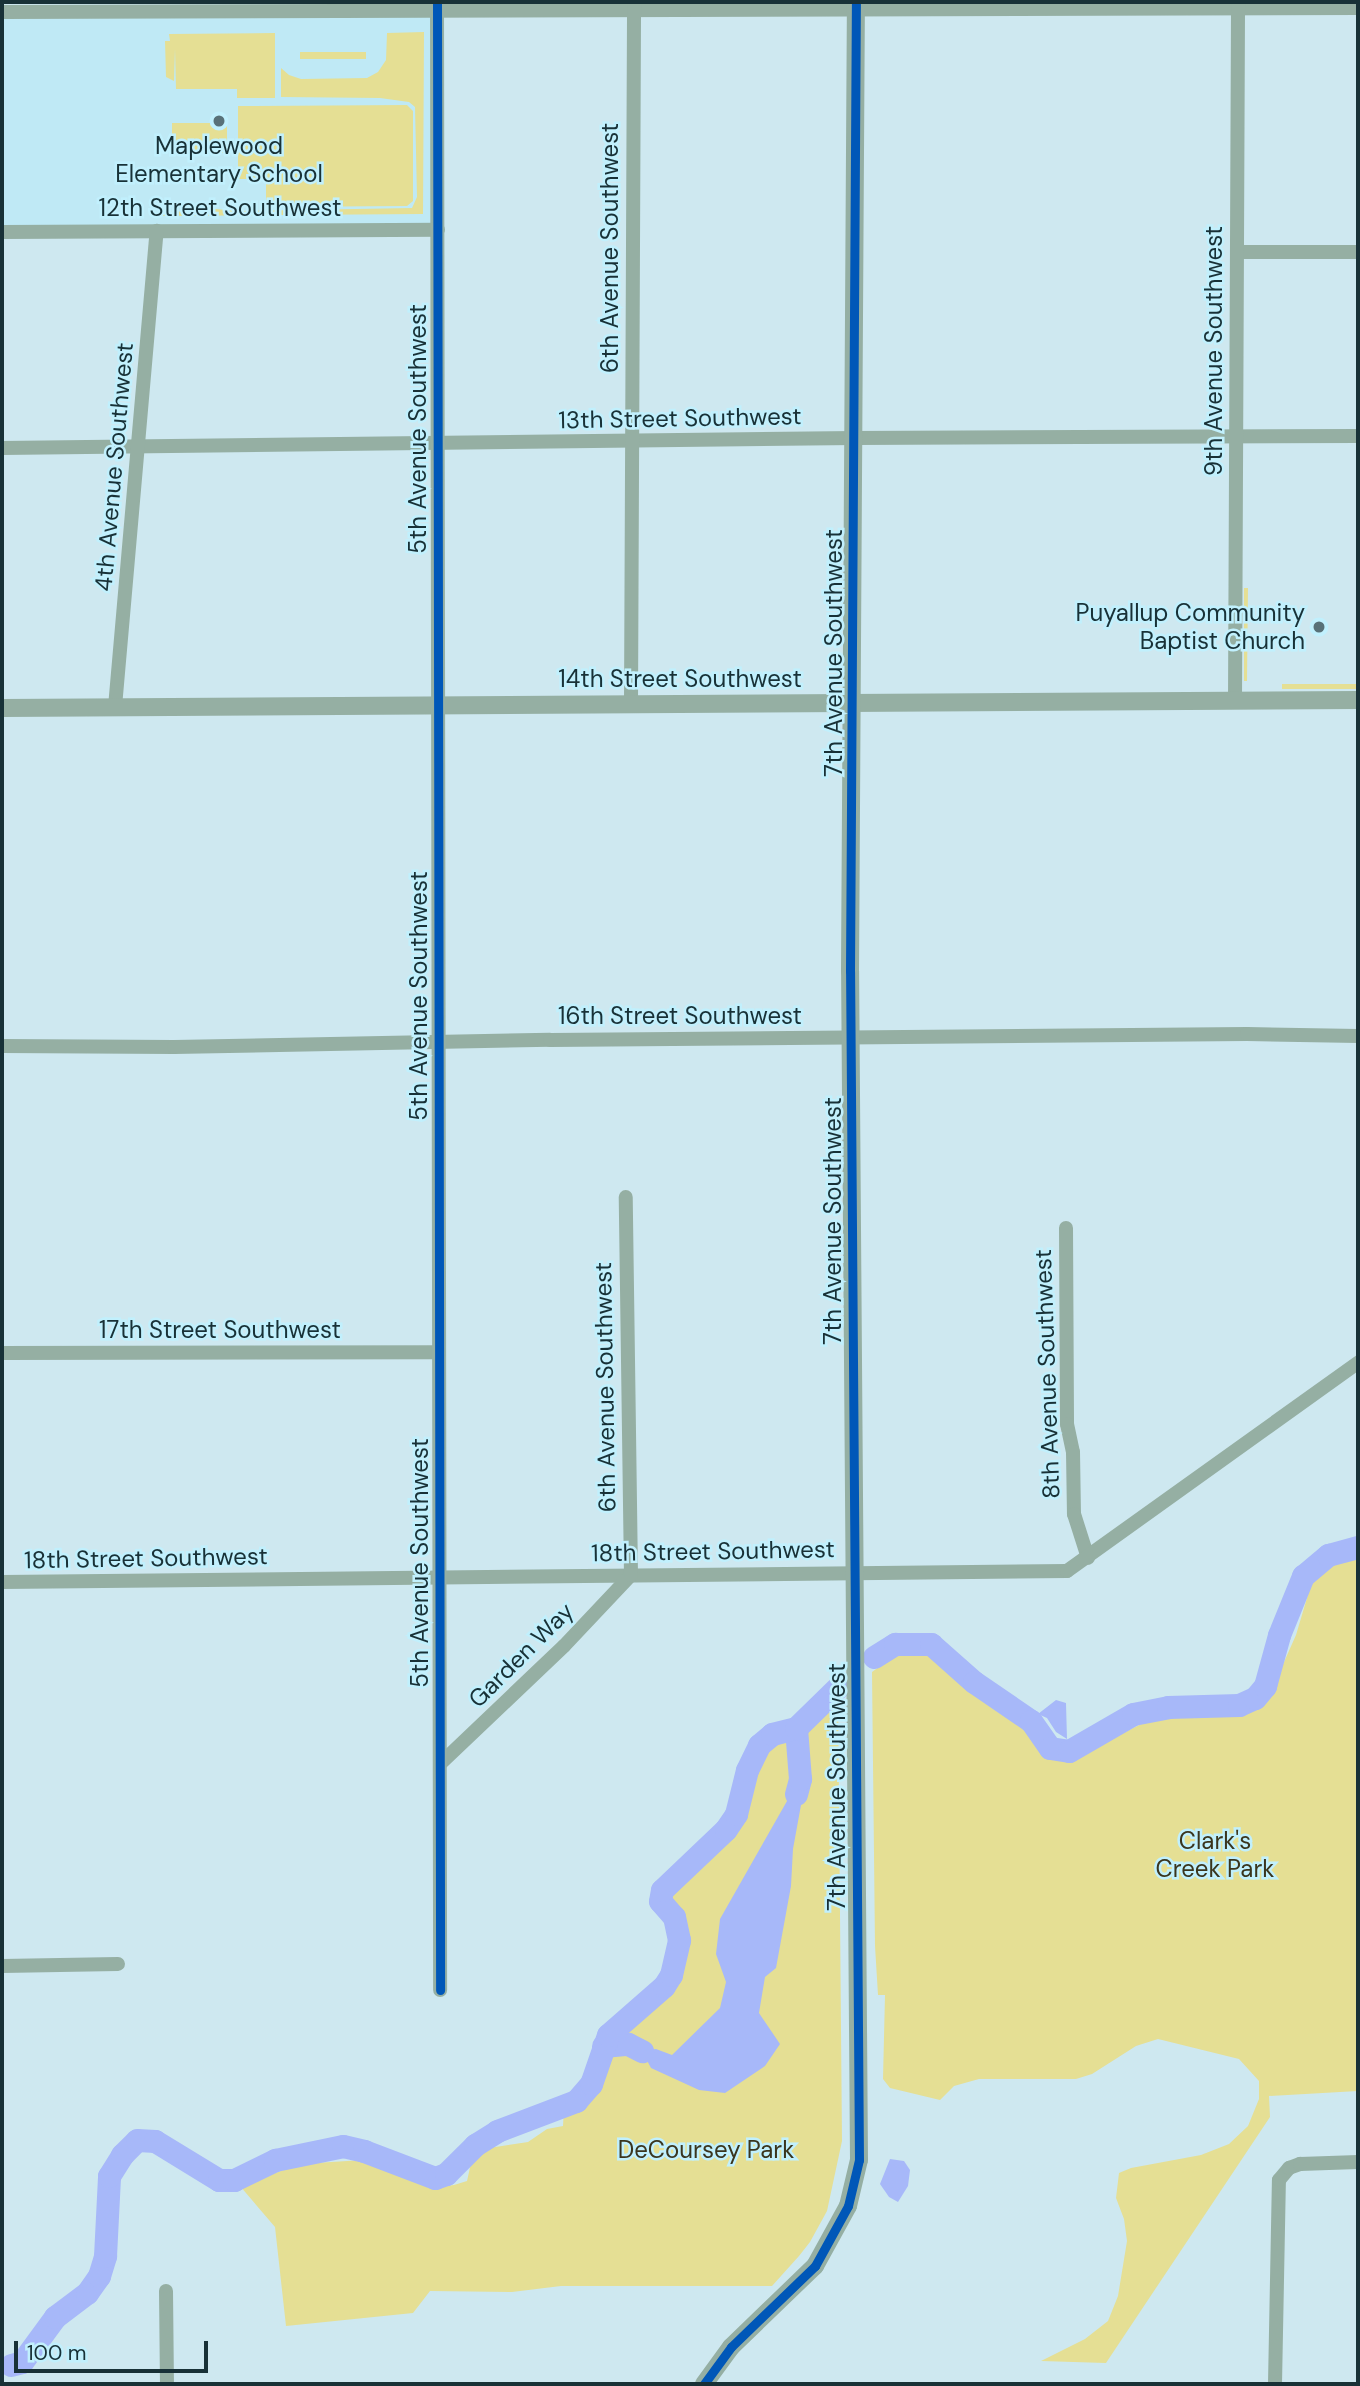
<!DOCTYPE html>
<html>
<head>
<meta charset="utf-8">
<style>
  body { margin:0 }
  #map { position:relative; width:1360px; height:2386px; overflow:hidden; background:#cee8f0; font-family:"DM Sans",sans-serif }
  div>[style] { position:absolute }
  .built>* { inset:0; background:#bfe9f5; transform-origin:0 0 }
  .green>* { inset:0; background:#e5df94; transform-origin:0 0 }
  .water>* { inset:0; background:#a7b8f9 }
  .river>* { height:23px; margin:-11.5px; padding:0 11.5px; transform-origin:11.5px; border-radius:11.5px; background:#a7b8f9 }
  .minor>* { height:14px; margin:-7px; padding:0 7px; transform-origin:7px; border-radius:7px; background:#95afa3 }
  .tertiary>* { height:18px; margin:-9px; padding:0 9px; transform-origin:9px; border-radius:9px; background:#95afa3 }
  .cycleway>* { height:9px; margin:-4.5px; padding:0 4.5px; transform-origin:4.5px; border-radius:4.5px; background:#0057b8 }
  .dots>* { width:19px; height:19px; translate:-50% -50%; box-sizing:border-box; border:4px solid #c1f0fd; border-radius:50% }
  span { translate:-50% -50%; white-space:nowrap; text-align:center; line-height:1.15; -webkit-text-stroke:5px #c1f0fd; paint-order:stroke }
  .poi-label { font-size:24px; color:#183137 }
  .right { translate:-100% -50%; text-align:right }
  .street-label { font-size:24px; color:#183137 }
  .park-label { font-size:24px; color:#3a351d }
  .frame { position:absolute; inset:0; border:4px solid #183137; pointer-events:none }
  .scale { position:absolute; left:14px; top:2341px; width:194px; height:32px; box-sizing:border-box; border:4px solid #183137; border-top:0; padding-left:9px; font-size:21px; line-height:24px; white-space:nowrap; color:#183137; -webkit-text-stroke:5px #c1f0fd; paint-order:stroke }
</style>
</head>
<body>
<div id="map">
  <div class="built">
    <i style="left:437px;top:10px;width:220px;height:435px;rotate:90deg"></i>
  </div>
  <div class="green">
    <i style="clip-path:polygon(424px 32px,423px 214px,158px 216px,159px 209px,162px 212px,204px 211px,205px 208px,237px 211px,412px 208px,417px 197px,415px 107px,409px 102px,380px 98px,281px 97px,281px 68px,289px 75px,301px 79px,367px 78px,378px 72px,386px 60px,387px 33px)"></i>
    <i style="clip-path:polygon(275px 33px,275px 98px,237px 98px,237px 89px,176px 89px,175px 49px,174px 81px,166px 77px,165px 41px,170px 41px,169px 34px)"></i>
    <i style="left:300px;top:52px;width:66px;height:7px"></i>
    <i style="clip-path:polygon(407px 105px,413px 111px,413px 201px,407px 206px,266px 207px,266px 179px,238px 179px,238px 106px)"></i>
    <i style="left:172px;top:123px;width:55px;height:30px"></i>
    <i style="clip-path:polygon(1244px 588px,1248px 588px,1247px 681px,1244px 681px)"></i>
    <i style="left:1282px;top:684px;width:76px;height:5px"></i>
    <i style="clip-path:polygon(1358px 1558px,1358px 2091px,1269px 2096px,1270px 2117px,1106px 2363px,1041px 2361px,1085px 2339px,1108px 2321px,1118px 2296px,1127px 2241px,1124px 2219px,1116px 2198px,1119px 2173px,1131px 2168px,1201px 2155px,1229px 2144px,1248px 2126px,1259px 2099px,1259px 2081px,1239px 2059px,1158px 2039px,1136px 2046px,1092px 2074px,1076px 2079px,979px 2079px,954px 2086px,940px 2100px,890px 2088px,883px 2079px,885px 1995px,878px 1995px,875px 1946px,872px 1672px,901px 1651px,928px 1650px,961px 1678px,1026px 1722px,1051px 1757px,1070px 1760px,1155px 1717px,1238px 1712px,1256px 1706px,1270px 1692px,1284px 1662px,1296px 1635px,1312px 1581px,1330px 1565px)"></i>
    <i style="clip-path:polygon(838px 1687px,842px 2141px,827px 2211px,810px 2242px,799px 2256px,772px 2286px,561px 2286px,512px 2292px,430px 2291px,413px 2313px,286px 2326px,275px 2227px,240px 2186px,300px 2164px,363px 2160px,431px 2188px,454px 2185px,467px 2181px,471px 2163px,489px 2148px,528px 2142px,547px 2129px,563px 2126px,564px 2107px,584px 2094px,591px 2084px,608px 2035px,664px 1986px,671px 1975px,679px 1940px,674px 1917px,660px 1901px,662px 1890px,726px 1829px,736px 1814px,747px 1770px,759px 1745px,772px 1734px,796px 1728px)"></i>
  </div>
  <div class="water">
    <i style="clip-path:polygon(1056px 1700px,1066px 1703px,1067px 1739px,1056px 1732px,1047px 1718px,1038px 1714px)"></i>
    <i style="clip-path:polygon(791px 1794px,800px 1797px,801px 1805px,793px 1849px,791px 1886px,776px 1968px,765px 1977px,759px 2013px,780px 2044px,765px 2066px,725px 2093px,699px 2090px,651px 2068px,642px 2051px,656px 2049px,672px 2055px,720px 2008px,726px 1982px,716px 1954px,720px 1919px)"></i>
    <i style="clip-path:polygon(890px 2159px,904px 2161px,910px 2170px,908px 2186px,898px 2202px,889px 2197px,880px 2184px)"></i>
  </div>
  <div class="river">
    <i style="left:874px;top:1657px;width:25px;rotate:-32deg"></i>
    <i style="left:895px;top:1644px;width:36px"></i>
    <i style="left:931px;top:1644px;width:57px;rotate:41.5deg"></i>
    <i style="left:974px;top:1682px;width:69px;rotate:34.4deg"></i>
    <i style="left:1031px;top:1721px;width:33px;rotate:55deg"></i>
    <i style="left:1050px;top:1748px;width:19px;rotate:9deg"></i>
    <i style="left:1069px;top:1751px;width:74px;rotate:-30deg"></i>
    <i style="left:1133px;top:1714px;width:36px;rotate:-11deg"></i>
    <i style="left:1168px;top:1707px;width:71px;rotate:-1.6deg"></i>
    <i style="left:1239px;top:1705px;width:17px;rotate:-24deg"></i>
    <i style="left:1255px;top:1698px;width:16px;rotate:-50deg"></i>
    <i style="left:1265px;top:1686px;width:53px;rotate:-74.6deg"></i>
    <i style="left:1279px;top:1635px;width:64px;rotate:-67.9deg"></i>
    <i style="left:1303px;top:1576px;width:33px;rotate:-40deg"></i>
    <i style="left:1328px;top:1555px;width:31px;rotate:-15deg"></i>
    <i style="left:796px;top:1794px;width:16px;rotate:-75deg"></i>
    <i style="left:800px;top:1779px;width:51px;rotate:-94.5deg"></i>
    <i style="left:603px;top:2046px;width:25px;rotate:-5deg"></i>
    <i style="left:628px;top:2044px;width:16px;rotate:27deg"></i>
    <i style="left:11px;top:2365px;width:11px;rotate:-15deg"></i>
    <i style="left:22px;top:2362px;width:56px;rotate:-53.7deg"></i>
    <i style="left:55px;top:2317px;width:40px;rotate:-37deg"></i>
    <i style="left:87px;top:2293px;width:21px;rotate:-55deg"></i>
    <i style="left:99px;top:2276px;width:21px;rotate:-73deg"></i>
    <i style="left:105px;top:2256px;width:80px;rotate:-87.1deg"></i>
    <i style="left:109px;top:2176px;width:25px;rotate:-58deg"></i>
    <i style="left:122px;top:2155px;width:21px;rotate:-45deg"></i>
    <i style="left:137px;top:2140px;width:18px;rotate:3deg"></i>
    <i style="left:155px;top:2141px;width:75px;rotate:31.4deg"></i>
    <i style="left:219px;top:2180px;width:15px"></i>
    <i style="left:234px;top:2180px;width:46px;rotate:-26deg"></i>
    <i style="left:275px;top:2160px;width:69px;rotate:-11.6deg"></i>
    <i style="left:343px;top:2146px;width:22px;rotate:13deg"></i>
    <i style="left:364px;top:2151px;width:76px;rotate:20.8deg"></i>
    <i style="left:435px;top:2178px;width:12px;rotate:-20deg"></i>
    <i style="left:446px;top:2174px;width:41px;rotate:-45deg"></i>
    <i style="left:475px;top:2145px;width:26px;rotate:-32deg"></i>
    <i style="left:497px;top:2131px;width:85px;rotate:-20.8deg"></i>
    <i style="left:576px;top:2101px;width:23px;rotate:-49deg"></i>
    <i style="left:591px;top:2084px;width:52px;rotate:-70.9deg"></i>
    <i style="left:608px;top:2035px;width:74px;rotate:-41.2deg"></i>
    <i style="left:664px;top:1986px;width:13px;rotate:-58deg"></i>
    <i style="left:671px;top:1975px;width:36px;rotate:-77deg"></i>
    <i style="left:679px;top:1940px;width:24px;rotate:-102deg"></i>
    <i style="left:674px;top:1917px;width:21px;rotate:-131deg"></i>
    <i style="left:660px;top:1901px;width:11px;rotate:-80deg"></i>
    <i style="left:662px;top:1890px;width:88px;rotate:-43.6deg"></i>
    <i style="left:726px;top:1829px;width:18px;rotate:-56deg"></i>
    <i style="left:736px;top:1814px;width:45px;rotate:-76deg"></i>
    <i style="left:747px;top:1770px;width:28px;rotate:-64deg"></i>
    <i style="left:759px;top:1745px;width:17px;rotate:-40deg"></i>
    <i style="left:772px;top:1734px;width:25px;rotate:-14deg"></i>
    <i style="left:796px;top:1728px;width:59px;rotate:-44.3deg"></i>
  </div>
  <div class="minor">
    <i style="left:437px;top:2px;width:1988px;rotate:89.91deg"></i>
    <i style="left:2px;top:12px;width:1356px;rotate:-0.17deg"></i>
    <i style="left:2px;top:232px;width:436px;rotate:-0.3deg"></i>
    <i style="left:1237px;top:252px;width:121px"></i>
    <i style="left:2px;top:448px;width:853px;rotate:-0.67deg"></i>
    <i style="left:855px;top:438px;width:503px;rotate:-0.23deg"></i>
    <i style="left:1235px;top:701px;width:699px;rotate:-89.75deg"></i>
    <i style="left:631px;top:704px;width:701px;rotate:-89.75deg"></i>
    <i style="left:115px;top:707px;width:478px;rotate:-85deg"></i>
    <i style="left:2px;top:1046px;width:172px;rotate:0.3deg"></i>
    <i style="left:174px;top:1047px;width:376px;rotate:-1.1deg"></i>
    <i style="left:550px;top:1040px;width:697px;rotate:-0.49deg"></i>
    <i style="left:1247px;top:1034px;width:111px;rotate:1deg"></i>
    <i style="left:1066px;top:1228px;width:196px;rotate:89.7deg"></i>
    <i style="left:1067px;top:1424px;width:29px;rotate:78deg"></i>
    <i style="left:1073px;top:1452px;width:62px;rotate:89.1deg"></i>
    <i style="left:1074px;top:1514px;width:46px;rotate:72.3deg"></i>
    <i style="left:2px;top:1353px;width:437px;rotate:-0.1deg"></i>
    <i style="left:2px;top:1582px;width:1065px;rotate:-0.59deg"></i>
    <i style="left:1067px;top:1571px;width:358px;rotate:-35.6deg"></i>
    <i style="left:440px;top:1764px;width:171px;rotate:-43.6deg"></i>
    <i style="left:564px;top:1646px;width:98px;rotate:-46.7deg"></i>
    <i style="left:631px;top:1575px;width:378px;rotate:-90.8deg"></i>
    <i style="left:2px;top:1966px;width:116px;rotate:-1deg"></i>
    <i style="left:166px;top:2291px;width:93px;rotate:89.4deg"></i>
    <i style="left:1275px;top:2384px;width:204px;rotate:-88.9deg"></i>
    <i style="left:1279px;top:2180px;width:16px;rotate:-50deg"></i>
    <i style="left:1289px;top:2168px;width:12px;rotate:-20deg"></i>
    <i style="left:1300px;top:2164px;width:58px;rotate:-2deg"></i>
  </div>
  <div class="tertiary">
    <i style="left:2px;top:708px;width:1356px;rotate:-0.34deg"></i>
    <i style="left:704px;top:2384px;width:46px;rotate:-53.9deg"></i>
    <i style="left:731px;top:2347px;width:117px;rotate:-44deg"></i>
    <i style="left:815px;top:2266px;width:68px;rotate:-61.2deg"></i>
    <i style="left:848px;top:2206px;width:47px;rotate:-76.6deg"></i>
    <i style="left:859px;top:2160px;width:1189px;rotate:-90.43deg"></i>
    <i style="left:850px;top:971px;width:969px;rotate:-89.65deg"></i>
  </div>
  <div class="cycleway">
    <i style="left:437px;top:2px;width:1988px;rotate:89.91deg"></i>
    <i style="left:704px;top:2384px;width:46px;rotate:-53.9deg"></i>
    <i style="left:731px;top:2347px;width:117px;rotate:-44deg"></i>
    <i style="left:815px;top:2266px;width:68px;rotate:-61.2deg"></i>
    <i style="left:848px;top:2206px;width:47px;rotate:-76.6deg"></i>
    <i style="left:859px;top:2160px;width:1189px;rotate:-90.43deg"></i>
    <i style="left:850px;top:971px;width:969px;rotate:-89.65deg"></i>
  </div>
  <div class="dots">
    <i style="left:219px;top:121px;background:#587178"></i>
    <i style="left:1319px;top:627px;background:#587178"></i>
  </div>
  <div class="poi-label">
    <span style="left:219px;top:160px">Maplewood<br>Elementary School</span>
    <span class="right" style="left:1305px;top:627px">Puyallup Community<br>Baptist Church</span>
  </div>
  <div class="street-label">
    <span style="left:220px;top:208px">12th Street Southwest</span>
    <span style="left:610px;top:248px;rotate:-90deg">6th Avenue Southwest</span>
    <span style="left:1214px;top:351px;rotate:-90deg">9th Avenue Southwest</span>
    <span style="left:680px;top:418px;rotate:-1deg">13th Street Southwest</span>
    <span style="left:418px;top:429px;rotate:-90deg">5th Avenue Southwest</span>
    <span style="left:114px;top:467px;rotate:-85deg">4th Avenue Southwest</span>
    <span style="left:834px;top:653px;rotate:-90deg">7th Avenue Southwest</span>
    <span style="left:680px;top:679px">14th Street Southwest</span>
    <span style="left:419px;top:996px;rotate:-90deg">5th Avenue Southwest</span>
    <span style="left:680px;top:1016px">16th Street Southwest</span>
    <span style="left:833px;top:1221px;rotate:-90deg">7th Avenue Southwest</span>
    <span style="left:220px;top:1330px">17th Street Southwest</span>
    <span style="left:1047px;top:1374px;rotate:-92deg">8th Avenue Southwest</span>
    <span style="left:605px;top:1387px;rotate:-91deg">6th Avenue Southwest</span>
    <span style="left:713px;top:1551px;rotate:-1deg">18th Street Southwest</span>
    <span style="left:146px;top:1558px;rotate:-1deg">18th Street Southwest</span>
    <span style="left:420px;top:1563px;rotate:-90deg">5th Avenue Southwest</span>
    <span style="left:521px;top:1655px;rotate:-45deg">Garden Way</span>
    <span style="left:837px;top:1787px;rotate:-90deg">7th Avenue Southwest</span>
  </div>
  <div class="park-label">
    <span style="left:1215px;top:1855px">Clark's<br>Creek Park</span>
    <span style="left:706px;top:2150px">DeCoursey Park</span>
  </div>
  <div class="frame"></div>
  <div class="scale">100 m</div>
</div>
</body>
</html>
